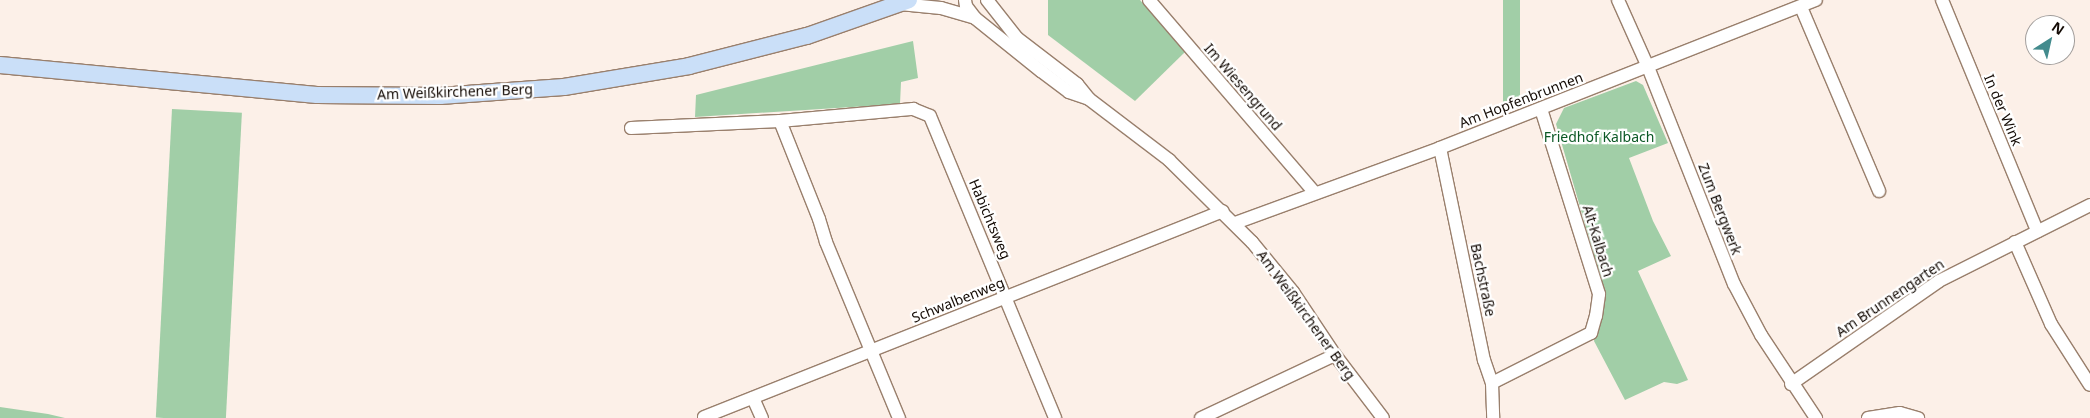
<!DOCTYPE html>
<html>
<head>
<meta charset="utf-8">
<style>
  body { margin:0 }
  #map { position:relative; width:2090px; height:418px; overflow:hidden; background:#fcf0e8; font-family:"Noto Sans",sans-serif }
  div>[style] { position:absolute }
  .green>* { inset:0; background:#a1cea7; transform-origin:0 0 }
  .roads { filter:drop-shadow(1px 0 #997f6c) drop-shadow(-1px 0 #997f6c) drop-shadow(0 1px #997f6c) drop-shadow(0 -1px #997f6c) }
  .minor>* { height:12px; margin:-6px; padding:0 6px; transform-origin:6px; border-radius:6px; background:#fff }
  .major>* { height:16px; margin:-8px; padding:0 8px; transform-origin:8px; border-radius:8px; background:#cadff8 }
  span { translate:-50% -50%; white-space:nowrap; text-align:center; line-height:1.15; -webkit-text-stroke:4.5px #fff; paint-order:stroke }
  .street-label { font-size:14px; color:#140b05 }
  .park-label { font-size:14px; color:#0b5825 }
  .north { position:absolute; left:2025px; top:15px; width:50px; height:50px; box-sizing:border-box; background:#fff; border:1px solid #a19d9b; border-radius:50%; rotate:35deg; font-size:14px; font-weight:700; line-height:20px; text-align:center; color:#140b05 }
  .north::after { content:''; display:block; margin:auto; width:18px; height:22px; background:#438b8d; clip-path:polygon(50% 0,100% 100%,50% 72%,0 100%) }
</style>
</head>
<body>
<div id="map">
  <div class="green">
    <i style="clip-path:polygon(1048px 0,1140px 0,1185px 52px,1135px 101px,1048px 35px)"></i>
    <i style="left:1503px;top:0;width:17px;height:104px"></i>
    <i style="clip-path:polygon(913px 41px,918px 78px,901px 82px,900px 104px,695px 117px,696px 95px)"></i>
    <i style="clip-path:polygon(1636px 81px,1643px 85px,1668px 143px,1629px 158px,1653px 221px,1671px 256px,1638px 271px,1688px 380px,1677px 384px,1664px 382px,1625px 400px,1594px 341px,1605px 293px,1556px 124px,1564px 108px)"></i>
    <i style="left:172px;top:109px;width:70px;height:309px;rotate:3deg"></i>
    <i style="clip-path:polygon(0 407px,48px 414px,65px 418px,0 418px)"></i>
  </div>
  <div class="roads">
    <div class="minor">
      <i style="left:965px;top:0;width:6px;rotate:81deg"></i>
      <i style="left:966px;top:6px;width:15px;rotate:53deg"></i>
      <i style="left:975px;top:18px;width:85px;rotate:38.8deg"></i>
      <i style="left:1041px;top:71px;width:35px;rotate:37deg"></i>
      <i style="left:1069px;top:92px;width:21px;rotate:19deg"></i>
      <i style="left:987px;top:0;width:48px;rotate:51.7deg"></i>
      <i style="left:1017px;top:38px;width:76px;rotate:37.5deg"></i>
      <i style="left:1077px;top:84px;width:19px;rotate:51deg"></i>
      <i style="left:1089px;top:99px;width:101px;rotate:37.3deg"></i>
      <i style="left:1169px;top:160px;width:117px;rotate:44.7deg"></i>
      <i style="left:1252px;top:242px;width:65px;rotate:50.6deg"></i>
      <i style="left:1293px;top:292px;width:76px;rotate:56.3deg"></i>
      <i style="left:1335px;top:355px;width:79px;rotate:52.7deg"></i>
      <i style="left:1149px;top:0;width:255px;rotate:49.3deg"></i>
      <i style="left:1618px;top:0;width:73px;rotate:65.9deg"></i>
      <i style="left:1648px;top:67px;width:233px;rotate:68.4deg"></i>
      <i style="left:1734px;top:284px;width:58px;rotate:62.1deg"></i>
      <i style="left:1761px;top:335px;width:100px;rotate:56.5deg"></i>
      <i style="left:1942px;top:0;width:250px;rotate:67.6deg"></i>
      <i style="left:900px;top:4px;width:41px;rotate:5.6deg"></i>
      <i style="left:941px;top:8px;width:35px;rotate:16deg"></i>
      <i style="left:1801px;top:7px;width:200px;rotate:67deg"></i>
      <i style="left:780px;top:121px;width:105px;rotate:68.3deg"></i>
      <i style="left:819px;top:219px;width:24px;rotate:73deg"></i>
      <i style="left:826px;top:242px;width:191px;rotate:67.5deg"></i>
      <i style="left:631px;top:128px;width:149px;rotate:-2.7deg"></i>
      <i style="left:780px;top:121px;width:134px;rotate:-5.2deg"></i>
      <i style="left:913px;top:109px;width:18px;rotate:22deg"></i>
      <i style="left:930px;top:116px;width:327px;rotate:67.5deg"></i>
      <i style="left:1440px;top:148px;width:217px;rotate:78.3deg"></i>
      <i style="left:1484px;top:360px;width:24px;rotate:71deg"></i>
      <i style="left:1492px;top:383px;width:35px;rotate:88deg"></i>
      <i style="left:1235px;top:223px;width:218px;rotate:-20.1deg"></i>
      <i style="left:1440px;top:148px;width:404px;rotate:-21.5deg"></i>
      <i style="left:2015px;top:242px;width:90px;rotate:66.3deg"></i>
      <i style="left:2051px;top:324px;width:72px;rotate:57.4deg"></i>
      <i style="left:1492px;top:383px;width:111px;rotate:-26.8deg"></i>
      <i style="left:1591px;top:333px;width:18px;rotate:-74deg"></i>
      <i style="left:1596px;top:316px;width:22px;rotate:-82deg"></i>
      <i style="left:1599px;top:294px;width:194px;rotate:-107.4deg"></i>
      <i style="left:1791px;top:384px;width:180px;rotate:-34.8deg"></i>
      <i style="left:1939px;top:281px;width:169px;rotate:-26.7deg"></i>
      <i style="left:753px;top:398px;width:22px;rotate:66deg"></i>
      <i style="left:704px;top:417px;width:558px;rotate:-21.65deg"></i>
      <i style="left:1201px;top:418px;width:148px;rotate:-25.2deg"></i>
      <i style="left:1868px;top:418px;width:32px;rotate:-9deg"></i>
      <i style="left:1900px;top:413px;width:19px;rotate:16deg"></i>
    </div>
    <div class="major">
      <i style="left:0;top:65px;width:318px;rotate:5.4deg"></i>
      <i style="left:317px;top:95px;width:123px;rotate:0.5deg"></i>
      <i style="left:440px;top:96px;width:124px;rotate:-4.2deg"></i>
      <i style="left:564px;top:87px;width:127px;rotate:-9.5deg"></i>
      <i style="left:689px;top:66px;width:122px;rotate:-14.3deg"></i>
      <i style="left:807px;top:36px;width:108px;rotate:-19.4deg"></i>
    </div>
  </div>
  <div class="street-label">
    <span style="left:1243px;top:87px;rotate:49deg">Im Wiesengrund</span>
    <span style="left:455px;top:92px;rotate:-2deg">Am Weißkirchener Berg</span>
    <span style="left:1521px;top:100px;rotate:-21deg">Am Hopfenbrunnen</span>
    <span style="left:2003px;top:110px;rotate:67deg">In der Wink</span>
    <span style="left:1720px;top:209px;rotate:69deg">Zum Bergwerk</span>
    <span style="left:990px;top:219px;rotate:67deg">Habichtsweg</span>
    <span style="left:1598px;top:241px;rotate:73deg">Alt-Kalbach</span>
    <span style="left:1483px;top:280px;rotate:78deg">Bachstraße</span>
    <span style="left:1890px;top:298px;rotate:-34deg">Am Brunnengarten</span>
    <span style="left:958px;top:300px;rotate:-22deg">Schwalbenweg</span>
    <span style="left:1306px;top:315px;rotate:54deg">Am Weißkirchener Berg</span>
  </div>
  <div class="park-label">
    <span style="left:1599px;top:137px">Friedhof Kalbach</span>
  </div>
  <div class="north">N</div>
</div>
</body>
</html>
